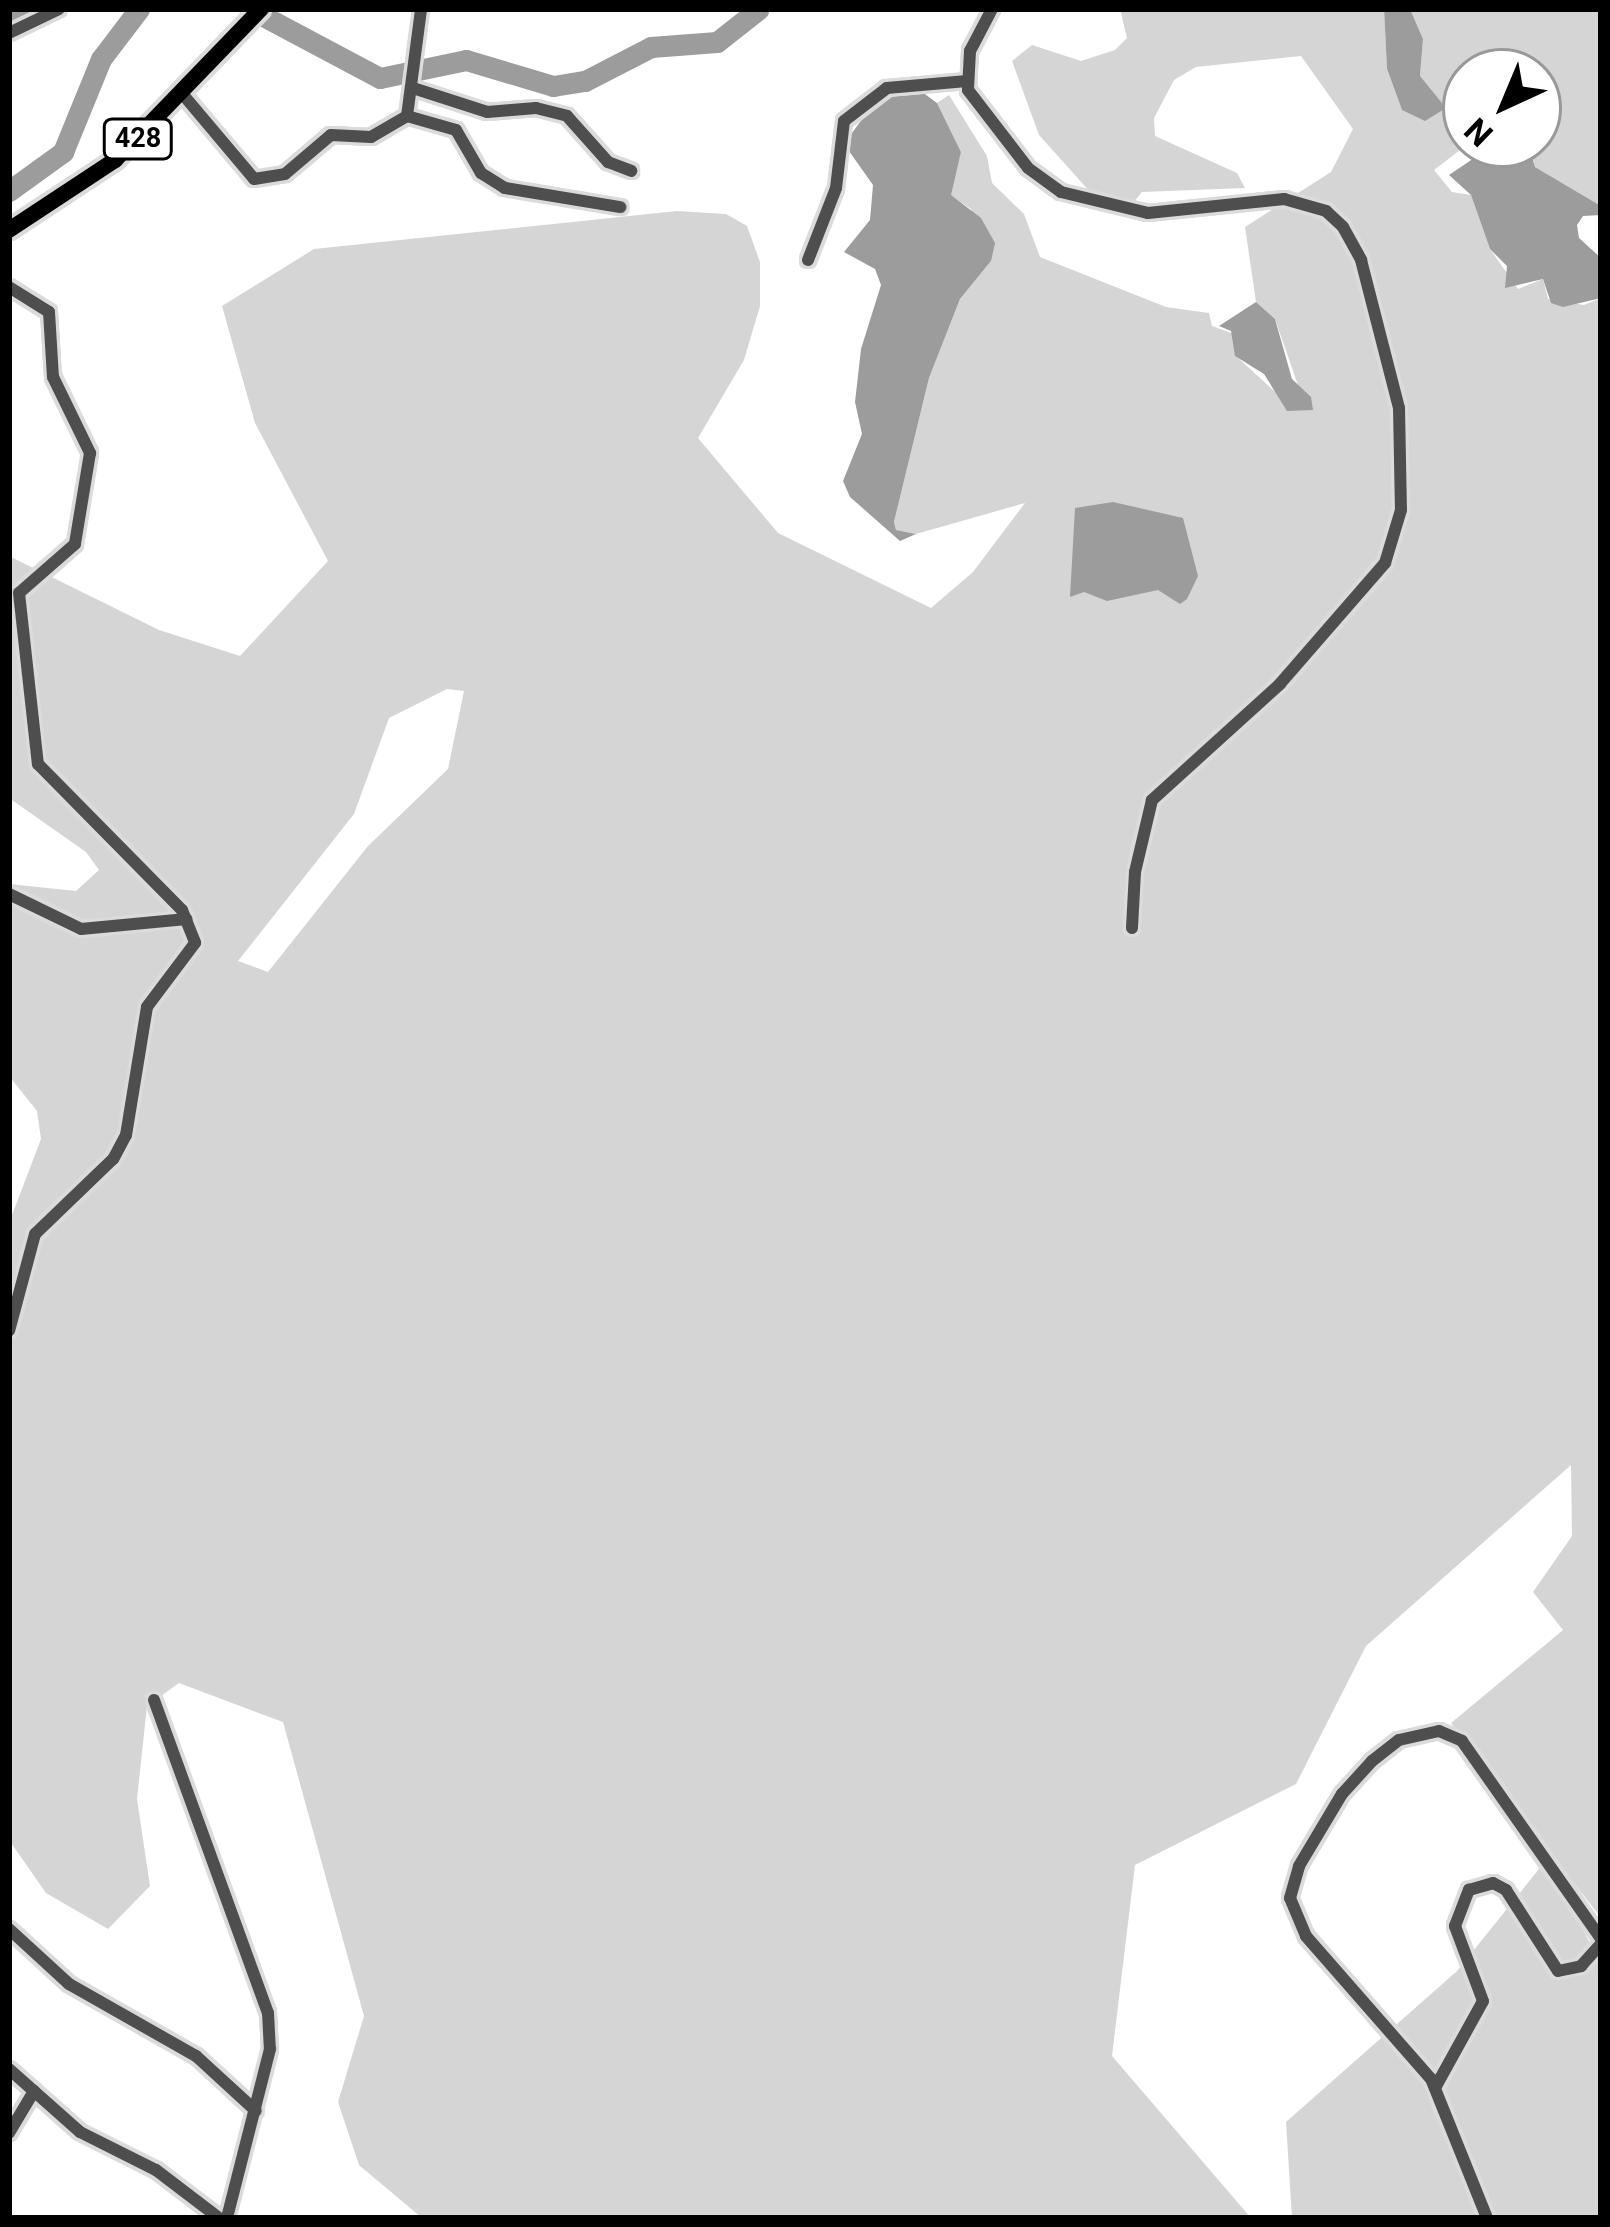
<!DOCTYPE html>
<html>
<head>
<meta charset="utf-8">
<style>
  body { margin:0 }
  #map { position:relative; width:1610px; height:2227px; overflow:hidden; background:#fff; font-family:Roboto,sans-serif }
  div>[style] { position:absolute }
  .green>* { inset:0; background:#d5d5d5 }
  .water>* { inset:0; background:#9c9c9c }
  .river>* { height:21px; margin:-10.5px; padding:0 10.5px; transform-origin:10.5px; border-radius:10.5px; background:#9c9c9c }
  .roads { filter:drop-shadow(3px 0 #dbdbdb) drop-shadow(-3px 0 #dbdbdb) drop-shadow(0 3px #dbdbdb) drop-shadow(0 -3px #dbdbdb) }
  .minor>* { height:12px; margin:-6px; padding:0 6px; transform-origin:6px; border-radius:6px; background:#4e4e4e }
  .highway>* { height:16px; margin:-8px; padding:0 8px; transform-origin:8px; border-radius:8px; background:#000 }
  span { translate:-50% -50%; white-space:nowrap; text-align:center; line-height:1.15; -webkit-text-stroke:12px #fff; paint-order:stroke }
  .shield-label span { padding:3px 9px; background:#fff; border:3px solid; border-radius:9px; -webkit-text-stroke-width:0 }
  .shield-label { font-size:27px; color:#000; font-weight:700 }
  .frame { position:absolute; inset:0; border:12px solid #000; pointer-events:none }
  .north { position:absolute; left:1442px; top:48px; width:120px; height:120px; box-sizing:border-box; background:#fff; border:3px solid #999; border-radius:50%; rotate:224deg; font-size:33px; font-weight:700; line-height:48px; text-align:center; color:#000 }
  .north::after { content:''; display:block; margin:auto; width:42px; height:54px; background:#000; clip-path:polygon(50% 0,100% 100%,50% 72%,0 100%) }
</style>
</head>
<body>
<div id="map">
  <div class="green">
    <i style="clip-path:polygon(evenodd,1120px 9px,1384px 9px,1387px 69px,1402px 110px,1420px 76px,1423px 39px,1410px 9px,1601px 9px,1601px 206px,1535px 167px,1528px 144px,1538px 144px,1538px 72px,1466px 72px,1468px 144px,1434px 170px,1452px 192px,1471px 195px,1490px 249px,1518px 289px,1543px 279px,1548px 299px,1584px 305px,1601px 298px,1601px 1918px,1451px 1723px,1563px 1630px,1533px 1592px,1572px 1536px,1571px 1465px,1366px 1646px,1296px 1784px,1135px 1865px,1112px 2056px,1251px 2218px,422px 2218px,359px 2165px,338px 2102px,364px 2016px,283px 1722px,179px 1683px,147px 1706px,137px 1799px,150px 1886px,108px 1929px,46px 1893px,9px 1840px,9px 1223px,41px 1139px,37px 1111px,9px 1076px,9px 884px,76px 891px,99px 870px,86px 852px,9px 798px,9px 556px,159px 630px,240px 656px,328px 561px,255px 423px,222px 306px,314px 249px,677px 211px,726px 214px,747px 226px,760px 262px,760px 306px,744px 360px,698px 438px,778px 533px,931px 608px,973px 572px,1025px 503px,916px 534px,896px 530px,894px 522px,929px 378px,960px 299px,991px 261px,971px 209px,950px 195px,961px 152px,937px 103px,949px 95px,987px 156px,992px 183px,1024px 214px,1040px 257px,1166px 307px,1209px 313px,1212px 326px,1234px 334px,1236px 356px,1284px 400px,1300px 391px,1275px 319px,1256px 302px,1245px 227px,1331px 172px,1353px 129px,1301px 56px,1196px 67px,1174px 80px,1154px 118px,1155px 136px,1237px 173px,1245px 188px,1142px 192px,1133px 203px,1092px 194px,1039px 135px,1012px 61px,1032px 45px,1081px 61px,1115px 50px,1127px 38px,1120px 9px,447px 689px,464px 691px,448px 769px,368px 846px,268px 972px,238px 961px,354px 814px,389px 718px,447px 689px)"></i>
    <i style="clip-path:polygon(1547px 1859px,1601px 1965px,1601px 2218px,1292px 2218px,1286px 2122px,1457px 1971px)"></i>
  </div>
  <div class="water">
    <i style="clip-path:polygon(1384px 9px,1410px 9px,1423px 39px,1420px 76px,1446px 108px,1425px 121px,1402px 110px,1387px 69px)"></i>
    <i style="clip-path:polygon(922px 92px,937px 103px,961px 152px,951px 195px,981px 218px,995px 243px,991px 261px,960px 299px,929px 378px,894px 522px,896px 530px,916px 534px,900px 541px,850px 497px,843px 481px,862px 434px,855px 402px,861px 349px,881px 285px,875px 269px,844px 252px,870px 220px,873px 185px,844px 144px,879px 96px)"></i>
    <i style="clip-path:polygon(1495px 144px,1528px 144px,1535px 167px,1601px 206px,1601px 215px,1583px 216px,1577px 225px,1579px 238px,1601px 258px,1601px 298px,1563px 307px,1551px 303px,1543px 279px,1505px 288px,1507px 266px,1490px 249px,1471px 195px,1449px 175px)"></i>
    <i style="clip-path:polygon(1256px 302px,1275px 319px,1292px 379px,1311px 397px,1313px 410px,1287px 411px,1264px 374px,1235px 356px,1231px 331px,1219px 326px)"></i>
    <i style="clip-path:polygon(1113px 502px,1183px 518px,1198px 576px,1187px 599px,1180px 604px,1158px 590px,1107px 601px,1084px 592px,1070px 597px,1075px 508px)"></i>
  </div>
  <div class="river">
    <i style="left:250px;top:9px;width:147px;rotate:28deg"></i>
    <i style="left:380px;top:78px;width:88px;rotate:-11.8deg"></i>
    <i style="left:466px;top:60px;width:91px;rotate:16.6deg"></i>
    <i style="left:553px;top:86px;width:32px;rotate:-9deg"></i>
    <i style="left:585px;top:81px;width:74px;rotate:-27.3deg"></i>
    <i style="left:651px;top:47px;width:66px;rotate:-4.3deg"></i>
    <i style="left:717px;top:42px;width:53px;rotate:-38.2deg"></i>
    <i style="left:9px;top:19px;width:31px;rotate:-19deg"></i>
    <i style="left:9px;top:191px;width:67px;rotate:-35.8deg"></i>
    <i style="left:63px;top:152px;width:100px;rotate:-67.8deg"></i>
    <i style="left:101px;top:59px;width:63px;rotate:-52.8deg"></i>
  </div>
  <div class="roads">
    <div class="minor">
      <i style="left:992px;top:9px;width:47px;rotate:117.6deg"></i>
      <i style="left:970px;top:51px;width:39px;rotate:93deg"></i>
      <i style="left:968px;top:90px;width:98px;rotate:52.4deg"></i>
      <i style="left:1028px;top:168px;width:41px;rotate:36deg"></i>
      <i style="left:1061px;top:192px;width:89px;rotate:13.6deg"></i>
      <i style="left:1148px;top:213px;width:137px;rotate:-5.9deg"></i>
      <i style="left:1284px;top:199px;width:44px;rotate:15.9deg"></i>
      <i style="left:1326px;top:211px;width:23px;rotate:43deg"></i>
      <i style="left:1343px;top:227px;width:38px;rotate:61deg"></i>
      <i style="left:1361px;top:260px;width:153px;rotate:75.6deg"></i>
      <i style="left:1399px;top:408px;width:102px;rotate:88.9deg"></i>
      <i style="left:1401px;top:510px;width:55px;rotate:106.8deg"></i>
      <i style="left:1385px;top:563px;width:160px;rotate:131deg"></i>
      <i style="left:1280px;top:684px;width:173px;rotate:137.8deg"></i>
      <i style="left:1152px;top:800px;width:74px;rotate:103.3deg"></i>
      <i style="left:1135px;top:872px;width:56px;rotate:93.1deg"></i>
      <i style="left:9px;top:33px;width:55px;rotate:-25.6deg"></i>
      <i style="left:416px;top:89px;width:75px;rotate:17.9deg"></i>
      <i style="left:487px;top:112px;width:49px;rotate:-4.7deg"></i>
      <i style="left:536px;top:108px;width:32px;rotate:14deg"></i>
      <i style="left:567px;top:116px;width:62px;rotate:48.3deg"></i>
      <i style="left:608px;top:162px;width:25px;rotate:21deg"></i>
      <i style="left:180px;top:91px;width:115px;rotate:49.9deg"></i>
      <i style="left:254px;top:179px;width:31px;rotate:-9deg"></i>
      <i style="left:285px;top:174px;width:60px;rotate:-40.3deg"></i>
      <i style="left:331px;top:135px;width:40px;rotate:2.9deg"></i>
      <i style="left:371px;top:137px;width:42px;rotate:-30.3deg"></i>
      <i style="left:407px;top:116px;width:51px;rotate:15.9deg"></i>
      <i style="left:456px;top:130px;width:50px;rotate:59.8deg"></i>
      <i style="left:481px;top:173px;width:28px;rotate:32deg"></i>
      <i style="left:505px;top:188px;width:117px;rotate:9.4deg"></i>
      <i style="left:407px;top:116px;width:108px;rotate:-82.5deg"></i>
      <i style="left:808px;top:260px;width:77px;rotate:-68.7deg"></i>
      <i style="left:836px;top:188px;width:67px;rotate:-83.2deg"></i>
      <i style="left:844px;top:121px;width:54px;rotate:-37.5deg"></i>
      <i style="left:887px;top:88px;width:80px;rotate:-5deg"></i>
      <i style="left:9px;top:287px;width:47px;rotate:32deg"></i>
      <i style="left:49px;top:312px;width:65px;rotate:86.5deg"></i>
      <i style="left:53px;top:377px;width:85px;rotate:64deg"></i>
      <i style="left:90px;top:453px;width:92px;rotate:99.4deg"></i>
      <i style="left:75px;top:544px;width:74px;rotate:138.8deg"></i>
      <i style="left:19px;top:593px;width:172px;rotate:83.7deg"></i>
      <i style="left:38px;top:764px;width:205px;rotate:45.4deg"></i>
      <i style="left:182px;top:910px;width:35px;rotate:68deg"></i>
      <i style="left:195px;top:943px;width:80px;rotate:126.9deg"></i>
      <i style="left:147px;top:1007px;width:130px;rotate:99.3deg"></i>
      <i style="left:126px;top:1135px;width:27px;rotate:118deg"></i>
      <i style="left:113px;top:1159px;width:108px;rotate:136.1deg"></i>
      <i style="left:35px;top:1234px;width:100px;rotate:105deg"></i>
      <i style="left:9px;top:894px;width:80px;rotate:25.9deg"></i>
      <i style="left:81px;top:929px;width:106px;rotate:-5.4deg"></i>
      <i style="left:154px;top:1700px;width:333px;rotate:70deg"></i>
      <i style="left:268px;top:2013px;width:36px;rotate:87deg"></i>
      <i style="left:270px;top:2049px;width:174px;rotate:104.3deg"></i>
      <i style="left:9px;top:1929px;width:81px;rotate:42.5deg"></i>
      <i style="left:69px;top:1984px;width:146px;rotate:29.6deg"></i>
      <i style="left:196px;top:2056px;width:81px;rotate:42.5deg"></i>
      <i style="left:9px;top:2069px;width:95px;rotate:41.6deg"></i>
      <i style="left:80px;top:2132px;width:85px;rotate:26.6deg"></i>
      <i style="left:156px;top:2170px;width:79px;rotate:37.3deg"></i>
      <i style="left:1435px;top:2088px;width:99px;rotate:-61.1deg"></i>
      <i style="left:1483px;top:2001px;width:80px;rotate:-110.5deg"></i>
      <i style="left:1455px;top:1926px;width:39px;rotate:-69deg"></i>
      <i style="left:1469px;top:1890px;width:25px;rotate:-16deg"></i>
      <i style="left:1493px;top:1883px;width:15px;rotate:28deg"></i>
      <i style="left:1506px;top:1890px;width:96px;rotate:57.3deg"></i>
      <i style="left:1558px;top:1971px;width:24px;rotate:-12deg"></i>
      <i style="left:1581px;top:1966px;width:30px;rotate:-48deg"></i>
      <i style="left:9px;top:2133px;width:49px;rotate:-59.2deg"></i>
      <i style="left:1487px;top:2218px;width:150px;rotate:-111.9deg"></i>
      <i style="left:1431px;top:2079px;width:190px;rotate:-131.2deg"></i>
      <i style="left:1306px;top:1936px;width:41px;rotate:-112.8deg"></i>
      <i style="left:1290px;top:1898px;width:33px;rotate:-74deg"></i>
      <i style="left:1299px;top:1866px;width:84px;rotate:-59.2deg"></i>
      <i style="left:1342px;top:1794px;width:45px;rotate:-47.7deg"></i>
      <i style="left:1372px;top:1761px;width:34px;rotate:-38deg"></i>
      <i style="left:1399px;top:1740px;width:41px;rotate:-12.7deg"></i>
      <i style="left:1439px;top:1731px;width:25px;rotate:23deg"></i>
      <i style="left:1462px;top:1741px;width:242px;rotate:54.9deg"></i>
    </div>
    <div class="highway">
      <i style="left:9px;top:230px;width:127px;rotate:-33.4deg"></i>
      <i style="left:115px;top:160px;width:210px;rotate:-46deg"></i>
    </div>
  </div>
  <div class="shield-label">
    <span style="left:138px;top:139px">428</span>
  </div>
  <div class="frame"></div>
  <div class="north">N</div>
</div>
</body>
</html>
